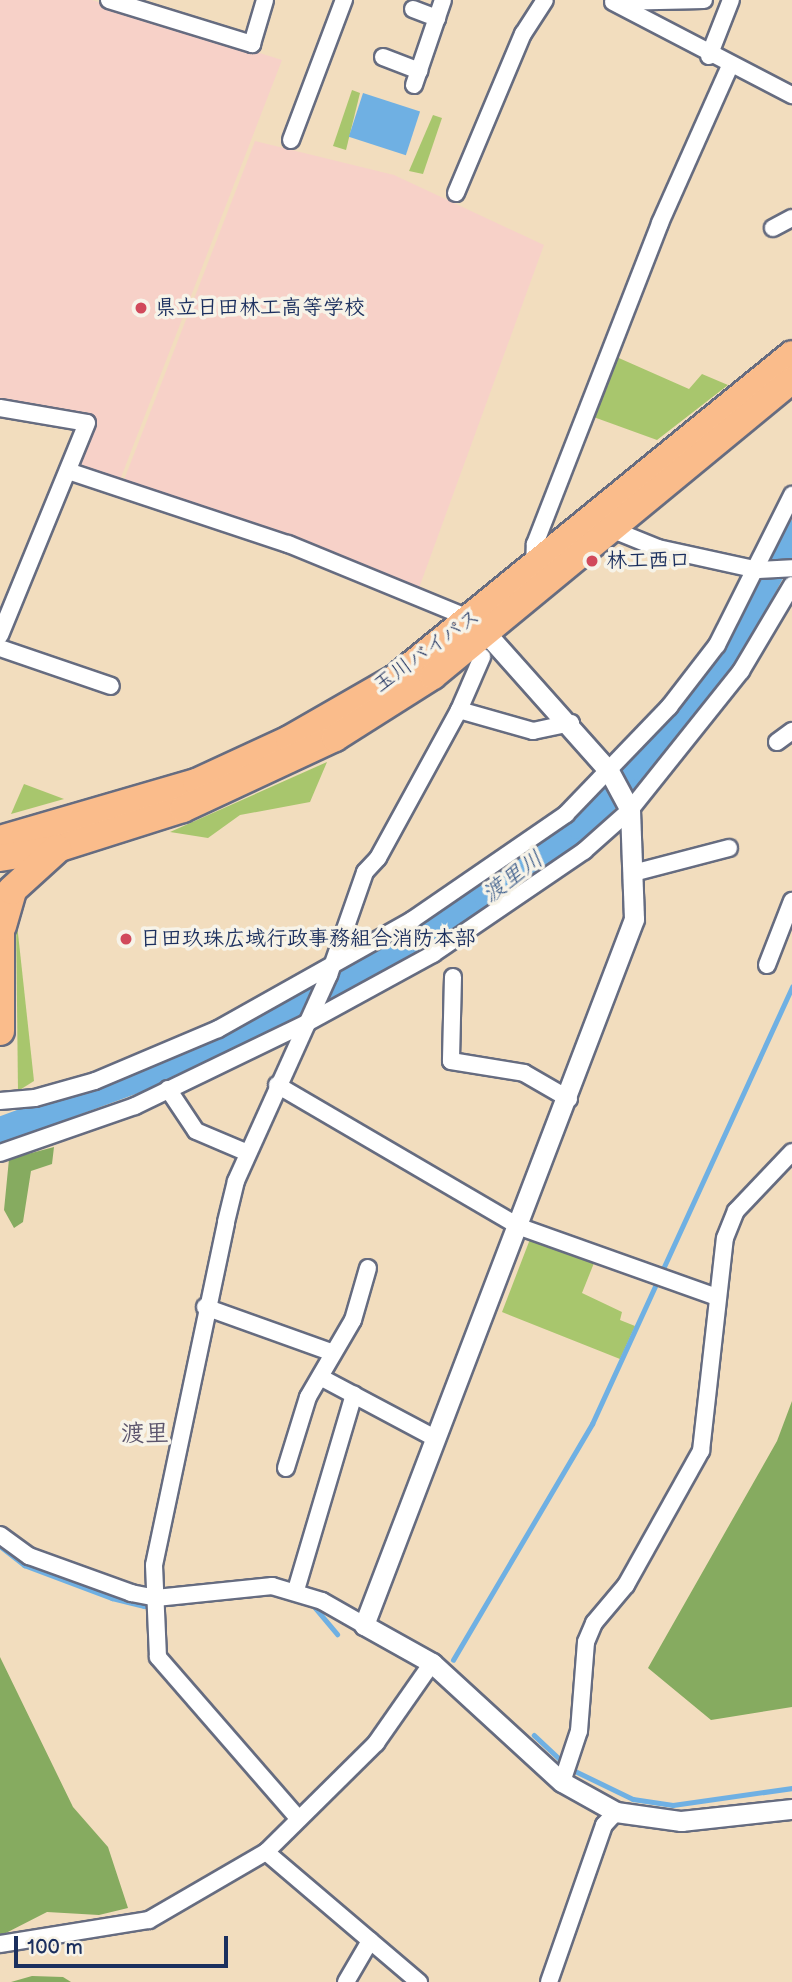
<!DOCTYPE html>
<html>
<head>
<meta charset="utf-8">
<style>
  body { margin:0 }
  #map { position:relative; width:792px; height:1982px; overflow:hidden; background:#f2ddbe; font-family:"Balsamiq Sans","Klee One",sans-serif }
  div>[style] { position:absolute }
  .built>* { inset:0; background:#f7d1c8 }
  .green>* { inset:0; background:#a8c66d }
  .forest>* { inset:0; background:#86ab60 }
  .water>* { inset:0; background:#6fb0e3; transform-origin:0 0 }
  .stream>* { height:4.5px; margin:-2.25px; padding:0 2.25px; transform-origin:2.25px; border-radius:2.25px; background:#6fb0e3 }
  .river>* { height:26px; margin:-13px; padding:0 13px; transform-origin:13px; border-radius:13px; background:#6fb0e3 }
  .roads { filter:drop-shadow(2px 0 #666c80) drop-shadow(-2px 0 #666c80) drop-shadow(0 2px #666c80) drop-shadow(0 -2px #666c80) }
  .minor>* { height:16px; margin:-8px; padding:0 8px; transform-origin:8px; border-radius:8px; background:#fff }
  .tertiary>* { height:19px; margin:-9.5px; padding:0 9.5px; transform-origin:9.5px; border-radius:9.5px; background:#fff }
  .trunk>* { height:26px; margin:-13px; padding:0 13px; transform-origin:13px; border-radius:13px; background:#fabc8b }
  .motorway>* { height:28px; margin:-14px; padding:0 14px; transform-origin:14px; border-radius:14px; background:#fabc8b }
  .dots>* { width:19px; height:19px; translate:-50% -50%; box-sizing:border-box; border:4px solid #f7f3e8; border-radius:50% }
  span { translate:-50% -50%; white-space:nowrap; text-align:center; line-height:1.15; -webkit-text-stroke:7px #f7f3e8; paint-order:stroke }
  .poi-label { font-size:21px; color:#1b2f5e; font-weight:700 }
  .left { translate:0 -50%; text-align:left }
  .street-label { font-size:21px; color:#1b2f5e }
  .water-label { font-size:23px; color:#345686; font-style:italic }
  .quarter-label { font-size:24px; color:#5b546c; font-weight:700 }
  .scale { position:absolute; left:14px; top:1936px; width:214px; height:32px; box-sizing:border-box; border:4px solid #1b2f5e; border-top:0; padding-left:9px; font-size:21px; line-height:24px; white-space:nowrap; color:#1b2f5e; -webkit-text-stroke:5px #f7f3e8; paint-order:stroke }
</style>
</head>
<body>
<div id="map">
  <div class="built">
    <i style="clip-path:polygon(0 0,92px 0,282px 60px,120px 480px,76px 469px,92px 421px,0 404px)"></i>
    <i style="clip-path:polygon(255px 141px,394px 175px,544px 245px,419px 588px,124px 480px)"></i>
  </div>
  <div class="green">
    <i style="clip-path:polygon(352px 90px,360px 93px,346px 150px,333px 146px)"></i>
    <i style="clip-path:polygon(433px 115px,442px 118px,423px 174px,409px 171px)"></i>
    <i style="clip-path:polygon(612px 355px,689px 389px,702px 374px,728px 385px,657px 440px,588px 415px)"></i>
    <i style="clip-path:polygon(327px 762px,310px 802px,240px 815px,208px 838px,170px 832px)"></i>
    <i style="clip-path:polygon(24px 784px,64px 799px,11px 814px)"></i>
    <i style="clip-path:polygon(16px 915px,34px 1081px,18px 1091px)"></i>
    <i style="clip-path:polygon(532px 1234px,596px 1258px,582px 1293px,622px 1312px,620px 1320px,635px 1326px,620px 1359px,502px 1312px)"></i>
  </div>
  <div class="forest">
    <i style="clip-path:polygon(54px 1147px,52px 1164px,31px 1171px,23px 1222px,14px 1228px,4px 1210px,9px 1159px)"></i>
    <i style="clip-path:polygon(792px 1401px,792px 1707px,711px 1720px,648px 1668px,777px 1441px)"></i>
    <i style="clip-path:polygon(0 1657px,73px 1807px,108px 1847px,128px 1908px,99px 1915px,47px 1912px,0 1936px)"></i>
    <i style="clip-path:polygon(32px 1976px,63px 1977px,71px 1982px,11px 1982px)"></i>
  </div>
  <div class="water">
    <i style="left:363px;top:93px;width:60px;height:46px;rotate:18deg"></i>
  </div>
  <div class="stream">
    <i style="left:0;top:1546px;width:31px;rotate:38deg"></i>
    <i style="left:24px;top:1565px;width:94px;rotate:20.6deg"></i>
    <i style="left:112px;top:1598px;width:33px;rotate:14deg"></i>
    <i style="left:144px;top:1606px;width:44px;rotate:-5.2deg"></i>
    <i style="left:313px;top:1605px;width:38px;rotate:50deg"></i>
    <i style="left:453px;top:1660px;width:274px;rotate:-59.5deg"></i>
    <i style="left:592px;top:1424px;width:481px;rotate:-65.4deg"></i>
    <i style="left:534px;top:1735px;width:41px;rotate:43deg"></i>
    <i style="left:571px;top:1769px;width:69px;rotate:25.8deg"></i>
    <i style="left:633px;top:1799px;width:40px;rotate:8.5deg"></i>
    <i style="left:673px;top:1805px;width:120px;rotate:-8.1deg"></i>
  </div>
  <div class="river">
    <i style="left:0;top:1130px;width:223px;rotate:-20.2deg"></i>
    <i style="left:209px;top:1053px;width:165px;rotate:-27deg"></i>
    <i style="left:356px;top:978px;width:154px;rotate:-31.7deg"></i>
    <i style="left:487px;top:897px;width:116px;rotate:-37.7deg"></i>
    <i style="left:579px;top:826px;width:84px;rotate:-44.5deg"></i>
    <i style="left:639px;top:767px;width:136px;rotate:-50.9deg"></i>
    <i style="left:725px;top:661px;width:144px;rotate:-62.4deg"></i>
  </div>
  <div class="roads">
    <div class="minor">
      <i style="left:109px;top:0;width:150px;rotate:17.1deg"></i>
      <i style="left:252px;top:44px;width:46px;rotate:-73.5deg"></i>
      <i style="left:613px;top:2px;width:202px;rotate:27.5deg"></i>
      <i style="left:615px;top:2px;width:89px;rotate:-1.3deg"></i>
      <i style="left:413px;top:9px;width:26px;rotate:21deg"></i>
      <i style="left:709px;top:56px;width:60px;rotate:-68.6deg"></i>
      <i style="left:383px;top:57px;width:39px;rotate:21deg"></i>
      <i style="left:414px;top:85px;width:90px;rotate:-71.2deg"></i>
      <i style="left:291px;top:140px;width:150px;rotate:-69.3deg"></i>
      <i style="left:456px;top:193px;width:173px;rotate:-67.2deg"></i>
      <i style="left:523px;top:34px;width:40px;rotate:-57.1deg"></i>
      <i style="left:773px;top:228px;width:21px;rotate:-28deg"></i>
      <i style="left:0;top:408px;width:88px;rotate:9.8deg"></i>
      <i style="left:87px;top:423px;width:229px;rotate:112.3deg"></i>
      <i style="left:68px;top:471px;width:232px;rotate:18.4deg"></i>
      <i style="left:288px;top:544px;width:200px;rotate:22.3deg"></i>
      <i style="left:606px;top:527px;width:56px;rotate:22deg"></i>
      <i style="left:658px;top:548px;width:102px;rotate:12.4deg"></i>
      <i style="left:758px;top:570px;width:34px;rotate:-3deg"></i>
      <i style="left:534px;top:568px;width:24px;rotate:-88deg"></i>
      <i style="left:535px;top:544px;width:344px;rotate:-68.7deg"></i>
      <i style="left:660px;top:223px;width:170px;rotate:-66deg"></i>
      <i style="left:0;top:648px;width:117px;rotate:18.9deg"></i>
      <i style="left:459px;top:710px;width:58px;rotate:-66.5deg"></i>
      <i style="left:777px;top:742px;width:19px;rotate:-36deg"></i>
      <i style="left:637px;top:872px;width:95px;rotate:-14.6deg"></i>
      <i style="left:767px;top:965px;width:69px;rotate:-68.7deg"></i>
      <i style="left:453px;top:977px;width:84px;rotate:91.4deg"></i>
      <i style="left:451px;top:1061px;width:74px;rotate:9.3deg"></i>
      <i style="left:524px;top:1073px;width:52px;rotate:30deg"></i>
      <i style="left:277px;top:1085px;width:281px;rotate:30.3deg"></i>
      <i style="left:520px;top:1227px;width:206px;rotate:19.6deg"></i>
      <i style="left:168px;top:1089px;width:50px;rotate:56.3deg"></i>
      <i style="left:196px;top:1131px;width:56px;rotate:22.9deg"></i>
      <i style="left:0;top:1101px;width:35px;rotate:-5deg"></i>
      <i style="left:35px;top:1098px;width:62px;rotate:-15.8deg"></i>
      <i style="left:95px;top:1081px;width:134px;rotate:-22.9deg"></i>
      <i style="left:218px;top:1029px;width:223px;rotate:-29.3deg"></i>
      <i style="left:412px;top:920px;width:187px;rotate:-34.5deg"></i>
      <i style="left:566px;top:814px;width:149px;rotate:-46.1deg"></i>
      <i style="left:669px;top:707px;width:78px;rotate:-52.3deg"></i>
      <i style="left:717px;top:645px;width:168px;rotate:-63.4deg"></i>
      <i style="left:0;top:1153px;width:143px;rotate:-19.2deg"></i>
      <i style="left:135px;top:1106px;width:191px;rotate:-25.8deg"></i>
      <i style="left:307px;top:1023px;width:144px;rotate:-28.7deg"></i>
      <i style="left:433px;top:954px;width:183px;rotate:-34.3deg"></i>
      <i style="left:584px;top:851px;width:62px;rotate:-41.7deg"></i>
      <i style="left:630px;top:810px;width:178px;rotate:-51.4deg"></i>
      <i style="left:741px;top:671px;width:100px;rotate:-59.3deg"></i>
      <i style="left:205px;top:1307px;width:134px;rotate:19.7deg"></i>
      <i style="left:322px;top:1378px;width:128px;rotate:28deg"></i>
      <i style="left:286px;top:1468px;width:74px;rotate:-72.8deg"></i>
      <i style="left:308px;top:1397px;width:89px;rotate:-59.7deg"></i>
      <i style="left:353px;top:1320px;width:54px;rotate:-73.9deg"></i>
      <i style="left:0;top:1535px;width:36px;rotate:36deg"></i>
      <i style="left:29px;top:1556px;width:109px;rotate:19.9deg"></i>
      <i style="left:131px;top:1593px;width:25px;rotate:11deg"></i>
      <i style="left:156px;top:1598px;width:117px;rotate:-5.9deg"></i>
      <i style="left:272px;top:1586px;width:52px;rotate:16.7deg"></i>
      <i style="left:322px;top:1601px;width:48px;rotate:29.7deg"></i>
      <i style="left:296px;top:1590px;width:204px;rotate:-73.5deg"></i>
      <i style="left:562px;top:1782px;width:54px;rotate:-71.6deg"></i>
      <i style="left:579px;top:1731px;width:89px;rotate:-85.5deg"></i>
      <i style="left:586px;top:1642px;width:21px;rotate:-67deg"></i>
      <i style="left:594px;top:1623px;width:50px;rotate:-49.9deg"></i>
      <i style="left:626px;top:1585px;width:154px;rotate:-60.8deg"></i>
      <i style="left:701px;top:1451px;width:214px;rotate:-83.6deg"></i>
      <i style="left:725px;top:1238px;width:29px;rotate:-68deg"></i>
      <i style="left:736px;top:1211px;width:81px;rotate:-46.5deg"></i>
      <i style="left:297px;top:1817px;width:212px;rotate:-131deg"></i>
      <i style="left:158px;top:1657px;width:92px;rotate:-92.5deg"></i>
      <i style="left:154px;top:1565px;width:350px;rotate:-78.1deg"></i>
      <i style="left:226px;top:1222px;width:42px;rotate:-76.3deg"></i>
      <i style="left:236px;top:1181px;width:226px;rotate:-65.7deg"></i>
      <i style="left:329px;top:975px;width:109px;rotate:-70.7deg"></i>
      <i style="left:365px;top:872px;width:19px;rotate:-47deg"></i>
      <i style="left:378px;top:858px;width:169px;rotate:-61.3deg"></i>
      <i style="left:459px;top:710px;width:77px;rotate:15.8deg"></i>
      <i style="left:533px;top:731px;width:39px;rotate:-12deg"></i>
      <i style="left:266px;top:1852px;width:201px;rotate:40.4deg"></i>
      <i style="left:0;top:1944px;width:151px;rotate:-9.2deg"></i>
      <i style="left:149px;top:1920px;width:135px;rotate:-30.2deg"></i>
      <i style="left:266px;top:1852px;width:155px;rotate:-44.7deg"></i>
      <i style="left:376px;top:1743px;width:98px;rotate:-55deg"></i>
      <i style="left:346px;top:1982px;width:48px;rotate:-59.7deg"></i>
      <i style="left:549px;top:1982px;width:166px;rotate:-70.7deg"></i>
      <i style="left:604px;top:1825px;width:18px;rotate:-47deg"></i>
    </div>
    <div class="tertiary">
      <i style="left:477px;top:623px;width:198px;rotate:48.3deg"></i>
      <i style="left:609px;top:771px;width:44px;rotate:61.7deg"></i>
      <i style="left:630px;top:810px;width:109px;rotate:87.9deg"></i>
      <i style="left:634px;top:919px;width:756px;rotate:110.93deg"></i>
      <i style="left:364px;top:1625px;width:78px;rotate:29.2deg"></i>
      <i style="left:432px;top:1663px;width:176px;rotate:42.5deg"></i>
      <i style="left:562px;top:1782px;width:62px;rotate:29.1deg"></i>
      <i style="left:616px;top:1812px;width:66px;rotate:7.9deg"></i>
      <i style="left:681px;top:1821px;width:112px;rotate:-6.2deg"></i>
    </div>
    <div class="trunk">
      <i style="left:0;top:839px;width:204px;rotate:-16.2deg"></i>
      <i style="left:196px;top:782px;width:102px;rotate:-24.8deg"></i>
      <i style="left:289px;top:739px;width:122px;rotate:-29.9deg"></i>
      <i style="left:395px;top:678px;width:512px;rotate:-39.22deg"></i>
      <i style="left:0;top:858px;width:58px;rotate:-9deg"></i>
      <i style="left:57px;top:849px;width:132px;rotate:-17.6deg"></i>
      <i style="left:183px;top:809px;width:168px;rotate:-25deg"></i>
      <i style="left:335px;top:738px;width:116px;rotate:-32.3deg"></i>
      <i style="left:433px;top:676px;width:465px;rotate:-39.5deg"></i>
    </div>
    <div class="motorway">
      <i style="left:0;top:907px;width:124px;rotate:90deg"></i>
      <i style="left:2px;top:926px;width:37px;rotate:-74deg"></i>
      <i style="left:12px;top:890px;width:61px;rotate:-42.3deg"></i>
    </div>
  </div>
  <div class="dots">
    <i style="left:141px;top:308px;background:#d1495b"></i>
    <i style="left:592px;top:561px;background:#d1495b"></i>
    <i style="left:126px;top:939px;background:#d1495b"></i>
  </div>
  <div class="poi-label">
    <span class="left" style="left:155px;top:308px">県立日田林工高等学校</span>
    <span class="left" style="left:606px;top:561px">林工西口</span>
    <span class="left" style="left:140px;top:939px">日田玖珠広域行政事務組合消防本部</span>
  </div>
  <div class="street-label">
    <span style="left:427px;top:651px;rotate:-36deg">玉川バイパス</span>
  </div>
  <div class="water-label">
    <span style="left:513px;top:877px;rotate:-37deg">渡里川</span>
  </div>
  <div class="quarter-label">
    <span style="left:145px;top:1434px">渡里</span>
  </div>
  <div class="scale">100 m</div>
</div>
</body>
</html>
